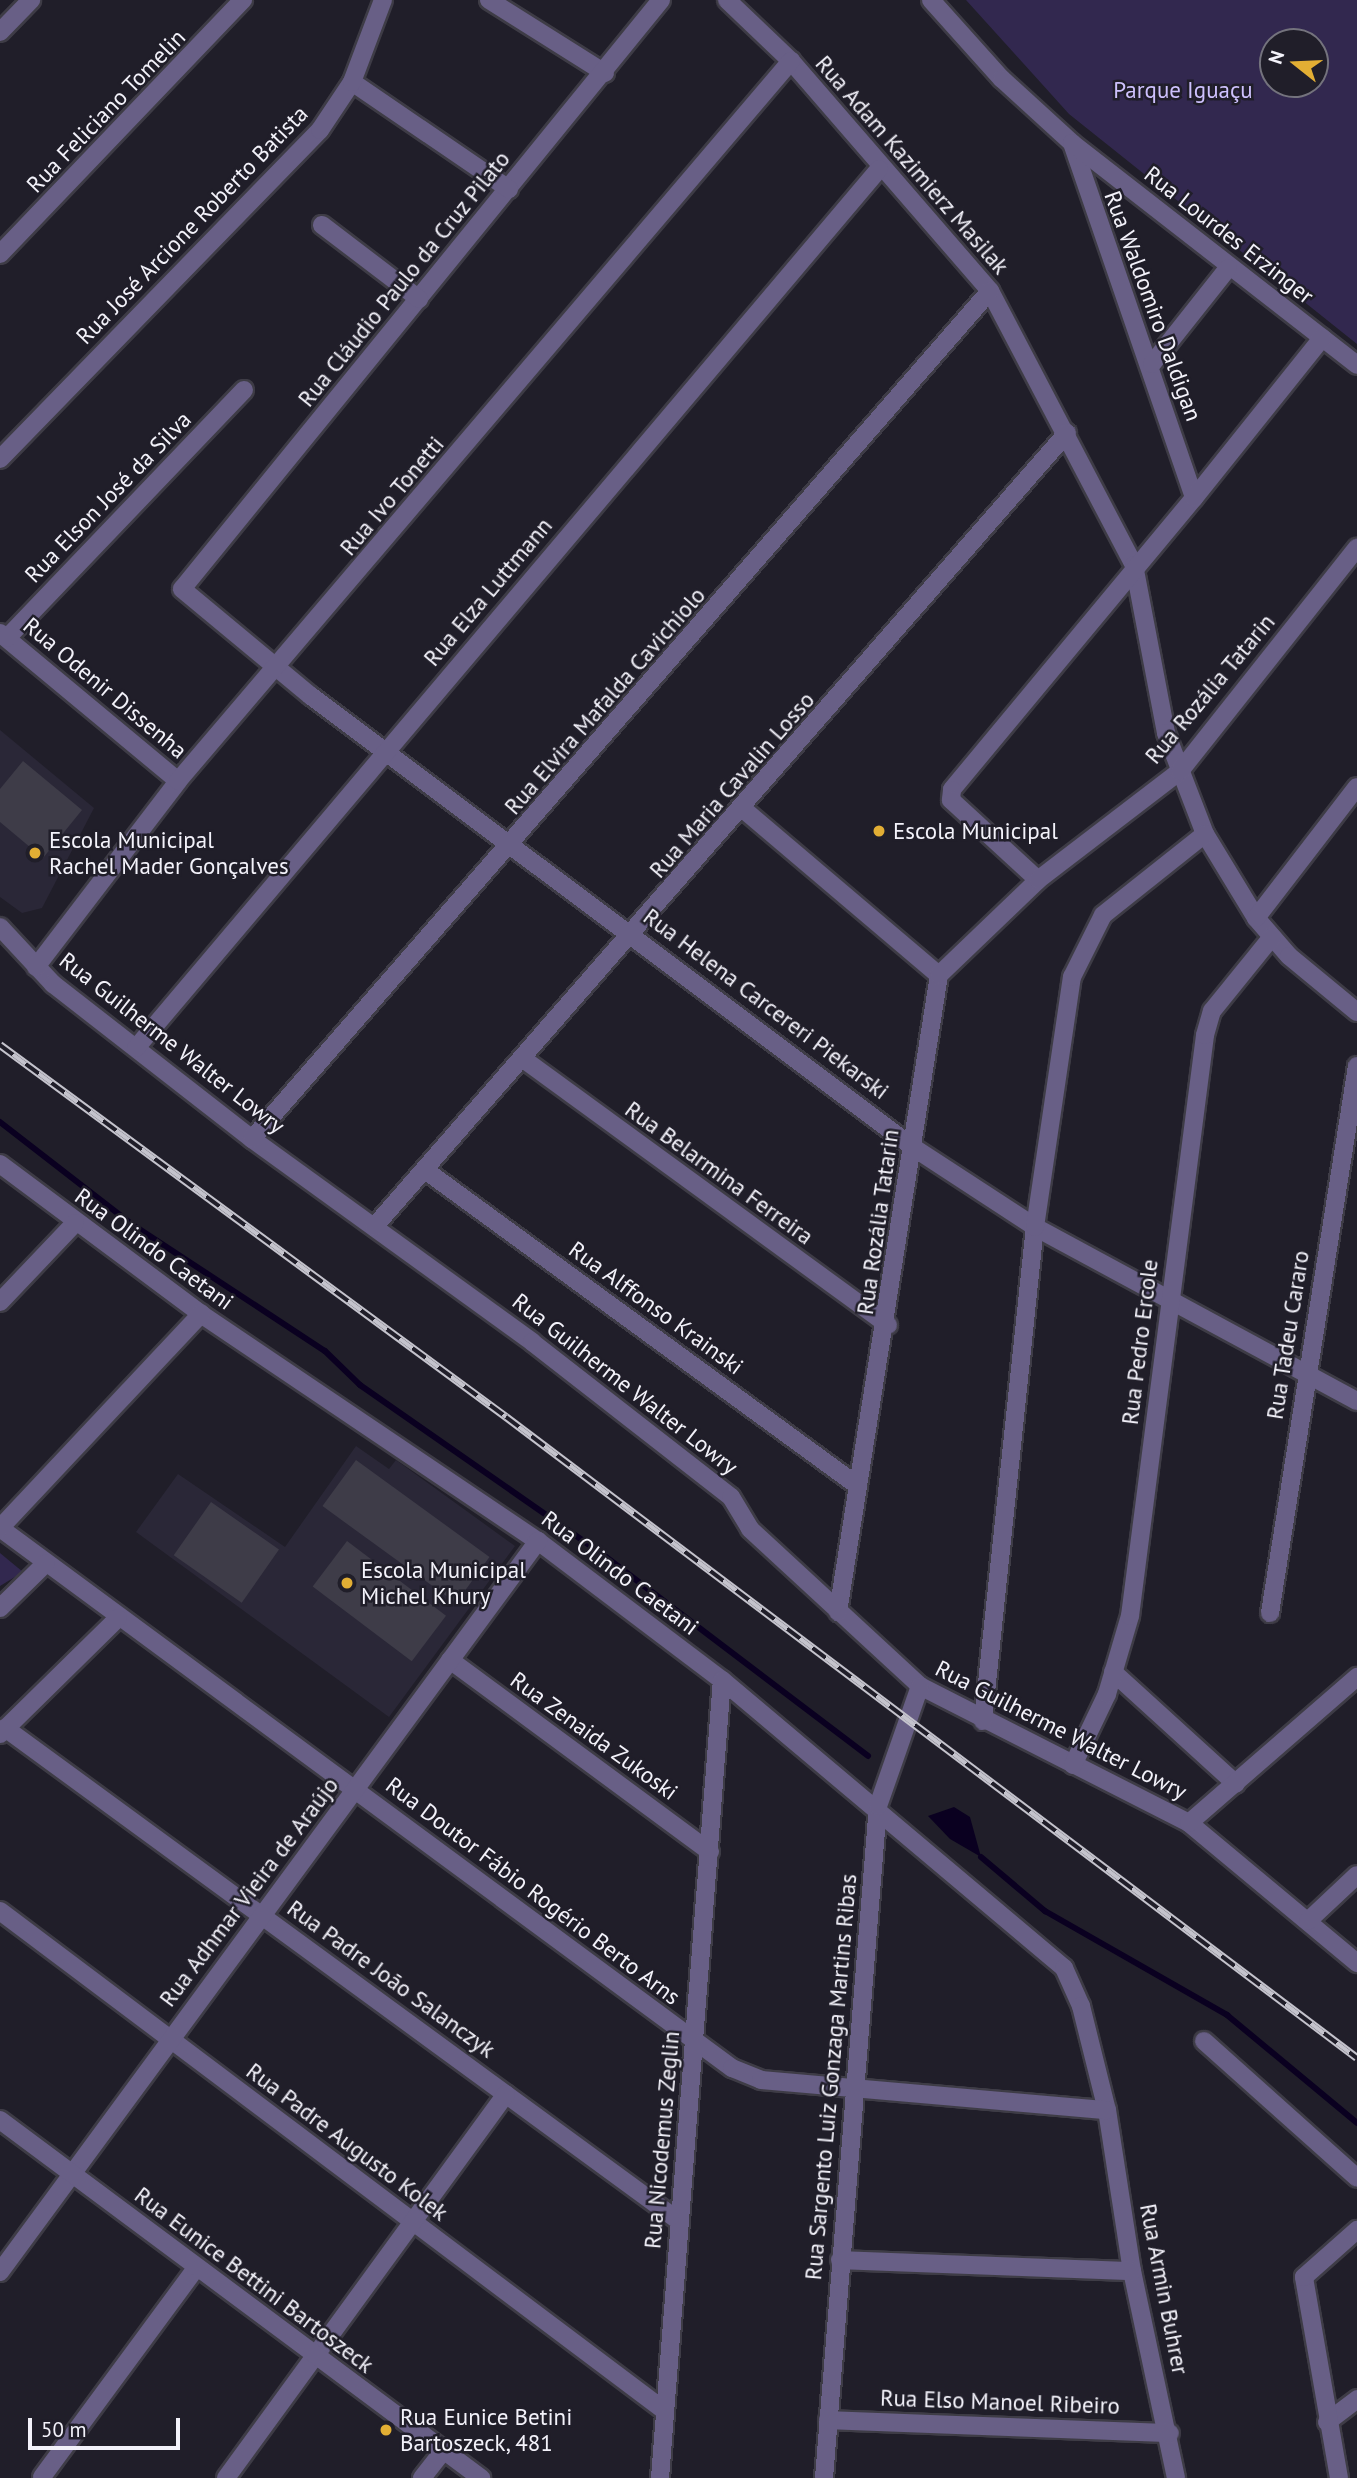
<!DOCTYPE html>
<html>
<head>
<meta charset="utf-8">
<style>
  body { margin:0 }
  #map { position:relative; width:1357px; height:2478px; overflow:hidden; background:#201e29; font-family:"PT Sans",sans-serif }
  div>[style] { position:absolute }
  .built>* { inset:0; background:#2a2737 }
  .green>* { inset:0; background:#32284f }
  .water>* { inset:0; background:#0a0020 }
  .stream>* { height:6px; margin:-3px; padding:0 3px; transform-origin:3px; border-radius:3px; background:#0a0020 }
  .building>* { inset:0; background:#3e3c48; transform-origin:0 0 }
  .roads { filter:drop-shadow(2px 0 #3e3c46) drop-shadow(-2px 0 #3e3c46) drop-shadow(0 2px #3e3c46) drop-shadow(0 -2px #3e3c46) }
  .minor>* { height:18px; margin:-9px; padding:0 9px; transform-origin:9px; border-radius:9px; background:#685f86 }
  .tertiary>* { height:18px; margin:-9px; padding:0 9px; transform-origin:9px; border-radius:9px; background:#685f86 }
  .rail>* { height:8px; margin-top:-4px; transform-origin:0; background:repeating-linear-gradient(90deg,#201e29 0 16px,#c4c3cc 0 32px); box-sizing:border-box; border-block:2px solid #c4c3cc }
  .dots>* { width:19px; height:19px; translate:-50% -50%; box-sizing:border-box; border:4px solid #201e29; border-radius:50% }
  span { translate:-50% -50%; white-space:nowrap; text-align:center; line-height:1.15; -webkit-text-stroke:5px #201e29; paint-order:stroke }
  .park-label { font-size:23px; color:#cec1fd }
  .street-label { font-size:23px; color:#f3f2fa }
  .poi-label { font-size:23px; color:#f3f2fa }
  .left { translate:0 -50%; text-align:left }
  .north { position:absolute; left:1259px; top:28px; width:70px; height:70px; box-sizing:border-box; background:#201e29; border:2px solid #74737d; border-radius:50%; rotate:288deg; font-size:19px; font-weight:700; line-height:28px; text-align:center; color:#f3f2fa }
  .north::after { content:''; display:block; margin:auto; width:24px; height:32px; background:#e2ae34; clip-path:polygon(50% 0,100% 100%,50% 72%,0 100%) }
  .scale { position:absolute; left:28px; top:2418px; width:152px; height:32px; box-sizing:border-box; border:4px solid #f3f2fa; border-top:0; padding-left:9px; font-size:21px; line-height:24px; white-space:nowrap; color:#f3f2fa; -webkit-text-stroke:5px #201e29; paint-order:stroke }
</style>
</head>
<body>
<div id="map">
  <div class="built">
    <i style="clip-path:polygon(0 730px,94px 808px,42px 908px,22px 913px,0 897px)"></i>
    <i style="clip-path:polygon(356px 1446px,389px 1469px,396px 1460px,515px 1546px,389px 1717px,136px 1532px,178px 1474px,285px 1547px)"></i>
  </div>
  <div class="green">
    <i style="clip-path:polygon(evenodd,966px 0,1357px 0,1357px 344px,1069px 114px,966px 0,1315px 42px,1315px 84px,1273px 84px,1273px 42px,1315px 42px)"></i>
    <i style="clip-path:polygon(0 1553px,23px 1572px,0 1586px)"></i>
  </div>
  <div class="water">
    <i style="clip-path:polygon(954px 1807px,970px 1817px,981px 1857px,950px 1839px,928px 1816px)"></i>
  </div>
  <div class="stream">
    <i style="left:0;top:1122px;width:165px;rotate:37.8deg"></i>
    <i style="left:130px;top:1223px;width:233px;rotate:33.3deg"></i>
    <i style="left:325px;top:1351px;width:49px;rotate:44.2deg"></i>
    <i style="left:360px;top:1385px;width:290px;rotate:34.9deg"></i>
    <i style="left:598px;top:1551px;width:339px;rotate:37.2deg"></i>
    <i style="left:981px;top:1857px;width:84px;rotate:40.2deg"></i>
    <i style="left:1045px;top:1911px;width:210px;rotate:29.7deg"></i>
    <i style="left:1227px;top:2015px;width:169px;rotate:39.7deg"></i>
  </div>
  <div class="building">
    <i style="clip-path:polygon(23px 761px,82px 810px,43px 858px,0 822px,0 789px)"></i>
    <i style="left:356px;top:1460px;width:165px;height:57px;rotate:36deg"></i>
    <i style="left:211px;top:1502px;width:83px;height:65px;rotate:35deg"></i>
    <i style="left:347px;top:1541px;width:124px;height:57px;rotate:37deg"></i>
  </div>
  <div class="roads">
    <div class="minor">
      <i style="left:489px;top:0;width:137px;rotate:32.2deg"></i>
      <i style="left:661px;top:0;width:759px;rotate:129.12deg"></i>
      <i style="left:182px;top:589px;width:168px;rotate:39.7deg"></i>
      <i style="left:311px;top:696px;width:754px;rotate:36.85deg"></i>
      <i style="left:914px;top:1148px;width:145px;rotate:33.1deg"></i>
      <i style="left:1035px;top:1227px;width:366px;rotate:28.4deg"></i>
      <i style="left:727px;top:0;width:88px;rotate:43.6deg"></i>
      <i style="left:791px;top:61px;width:304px;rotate:49.1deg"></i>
      <i style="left:990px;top:291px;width:310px;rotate:62.3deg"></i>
      <i style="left:1134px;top:565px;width:171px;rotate:79.2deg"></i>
      <i style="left:1166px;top:733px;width:108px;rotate:68.9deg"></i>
      <i style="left:1205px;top:834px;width:98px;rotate:58.7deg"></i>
      <i style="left:1256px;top:918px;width:50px;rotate:49deg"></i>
      <i style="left:1289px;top:956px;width:88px;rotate:39.5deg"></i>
      <i style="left:931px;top:0;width:106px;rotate:48.1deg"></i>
      <i style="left:1002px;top:79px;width:95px;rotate:42.4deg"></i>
      <i style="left:1072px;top:143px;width:375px;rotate:71deg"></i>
      <i style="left:1194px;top:498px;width:379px;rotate:129.7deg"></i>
      <i style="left:952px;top:790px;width:10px;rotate:96deg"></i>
      <i style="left:951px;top:800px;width:118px;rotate:42.6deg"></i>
      <i style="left:0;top:32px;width:45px;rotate:-45.9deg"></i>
      <i style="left:352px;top:82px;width:190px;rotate:34.3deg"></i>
      <i style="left:1072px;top:143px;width:361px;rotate:37.9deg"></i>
      <i style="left:322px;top:225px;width:122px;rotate:37.3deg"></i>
      <i style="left:0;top:254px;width:352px;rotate:-46.3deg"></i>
      <i style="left:1152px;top:364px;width:122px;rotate:-51.6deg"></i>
      <i style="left:0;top:459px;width:459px;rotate:-45.8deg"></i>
      <i style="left:320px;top:130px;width:58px;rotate:-56.3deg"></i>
      <i style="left:352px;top:82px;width:88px;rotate:-69.3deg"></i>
      <i style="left:1194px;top:498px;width:205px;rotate:-51.3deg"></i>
      <i style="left:0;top:633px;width:231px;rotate:39.7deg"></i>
      <i style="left:7px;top:638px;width:343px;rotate:-46.3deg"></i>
      <i style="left:743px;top:809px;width:257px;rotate:40.3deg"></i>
      <i style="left:1256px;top:918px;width:165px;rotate:-52.4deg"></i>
      <i style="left:0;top:927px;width:78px;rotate:47.1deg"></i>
      <i style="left:53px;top:984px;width:252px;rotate:37.9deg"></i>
      <i style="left:252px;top:1139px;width:346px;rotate:35.9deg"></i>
      <i style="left:532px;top:1342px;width:252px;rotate:37.9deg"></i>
      <i style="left:731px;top:1497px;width:37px;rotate:59deg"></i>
      <i style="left:750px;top:1529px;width:231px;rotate:42.7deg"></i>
      <i style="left:920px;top:1686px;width:302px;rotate:27deg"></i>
      <i style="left:1189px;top:1823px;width:219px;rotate:39.8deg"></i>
      <i style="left:36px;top:967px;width:234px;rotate:-52.6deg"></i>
      <i style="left:178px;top:781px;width:946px;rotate:-49.59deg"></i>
      <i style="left:136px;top:1048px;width:1151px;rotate:-49.79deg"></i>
      <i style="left:522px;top:1058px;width:453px;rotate:36.1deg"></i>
      <i style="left:252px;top:1139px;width:1124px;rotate:-48.97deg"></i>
      <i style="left:0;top:1164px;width:251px;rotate:36.7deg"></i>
      <i style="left:201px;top:1314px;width:406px;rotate:34deg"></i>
      <i style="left:538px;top:1541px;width:231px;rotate:37.1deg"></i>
      <i style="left:722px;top:1680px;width:447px;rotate:40.1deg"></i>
      <i style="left:1064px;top:1968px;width:42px;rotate:65.9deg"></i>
      <i style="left:1081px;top:2006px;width:107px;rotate:76deg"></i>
      <i style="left:1107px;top:2110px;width:163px;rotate:81.2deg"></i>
      <i style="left:1132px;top:2271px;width:212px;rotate:78deg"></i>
      <i style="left:425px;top:1170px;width:536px;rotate:36.12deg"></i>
      <i style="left:374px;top:1227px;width:1054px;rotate:-48.89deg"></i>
      <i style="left:0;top:1302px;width:109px;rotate:-46.5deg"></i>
      <i style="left:0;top:1528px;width:910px;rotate:36.42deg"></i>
      <i style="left:732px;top:2068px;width:31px;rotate:22deg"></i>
      <i style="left:761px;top:2080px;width:347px;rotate:5deg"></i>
      <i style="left:0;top:1528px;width:294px;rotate:-46.8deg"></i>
      <i style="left:0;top:1608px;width:64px;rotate:-44.4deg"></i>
      <i style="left:838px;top:1612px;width:645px;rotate:-80.99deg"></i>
      <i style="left:939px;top:975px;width:137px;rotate:-43.8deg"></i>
      <i style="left:1038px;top:880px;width:179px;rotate:-37.5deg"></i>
      <i style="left:1180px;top:771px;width:285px;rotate:-51.6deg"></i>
      <i style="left:1270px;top:1613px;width:554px;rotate:-80.96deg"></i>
      <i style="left:450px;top:1660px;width:323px;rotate:36.4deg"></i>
      <i style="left:1113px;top:1672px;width:166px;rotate:42.3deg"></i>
      <i style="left:983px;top:1721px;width:497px;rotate:-84deg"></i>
      <i style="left:1035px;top:1227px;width:253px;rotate:-81.6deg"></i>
      <i style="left:1072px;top:977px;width:69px;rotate:-63.4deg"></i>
      <i style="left:1103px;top:915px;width:130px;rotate:-38.5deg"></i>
      <i style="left:5px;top:1728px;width:835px;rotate:36.18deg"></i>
      <i style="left:0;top:1734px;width:165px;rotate:-44.5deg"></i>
      <i style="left:1073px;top:1765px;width:79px;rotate:-64.4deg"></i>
      <i style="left:1107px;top:1694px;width:81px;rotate:-73.6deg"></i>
      <i style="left:1130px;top:1616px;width:586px;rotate:-82.64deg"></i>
      <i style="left:1205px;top:1035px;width:25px;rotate:-74deg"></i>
      <i style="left:1212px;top:1011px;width:95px;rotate:-51deg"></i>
      <i style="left:1189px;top:1823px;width:223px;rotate:-41deg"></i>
      <i style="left:0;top:1911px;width:832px;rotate:36.94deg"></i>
      <i style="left:1308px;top:1921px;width:67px;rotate:-43.2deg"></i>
      <i style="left:1204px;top:2041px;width:205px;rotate:41.8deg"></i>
      <i style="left:840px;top:2260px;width:292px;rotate:2.2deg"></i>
      <i style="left:0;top:2272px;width:908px;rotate:-53.65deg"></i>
      <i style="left:828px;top:2420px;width:342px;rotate:2.2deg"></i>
      <i style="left:1327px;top:2422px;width:38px;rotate:-37deg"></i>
      <i style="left:42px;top:2477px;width:260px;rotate:-53.6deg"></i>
      <i style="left:226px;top:2478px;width:475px;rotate:-53.9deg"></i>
      <i style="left:422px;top:2478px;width:34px;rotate:-52deg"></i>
      <i style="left:660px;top:2478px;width:800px;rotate:-85.56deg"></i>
      <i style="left:824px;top:2478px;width:674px;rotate:-85.41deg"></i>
      <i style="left:878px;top:1806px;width:127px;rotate:-70.7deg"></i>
      <i style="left:1339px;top:2478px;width:204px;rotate:-99.9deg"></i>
      <i style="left:1304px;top:2277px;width:71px;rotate:-41.6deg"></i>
    </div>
    <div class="tertiary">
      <i style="left:0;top:2120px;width:600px;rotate:36.66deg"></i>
    </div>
  </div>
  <div class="rail">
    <i style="left:0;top:1045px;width:628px;rotate:36.32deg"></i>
    <i style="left:506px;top:1417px;width:1065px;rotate:36.99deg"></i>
  </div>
  <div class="dots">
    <i style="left:879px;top:831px;background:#e2ae34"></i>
    <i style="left:35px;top:853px;background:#e2ae34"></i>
    <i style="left:347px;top:1583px;background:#e2ae34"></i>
    <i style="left:386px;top:2430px;background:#e2ae34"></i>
  </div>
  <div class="park-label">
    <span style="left:1183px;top:90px">Parque Iguaçu</span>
  </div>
  <div class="street-label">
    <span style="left:106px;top:111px;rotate:-46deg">Rua Feliciano Tomelin</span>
    <span style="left:912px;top:165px;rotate:49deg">Rua Adam Kazimierz Masilak</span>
    <span style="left:192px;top:225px;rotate:-46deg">Rua José Arcione Roberto Batista</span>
    <span style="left:1229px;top:235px;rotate:38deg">Rua Lourdes Erzinger</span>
    <span style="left:404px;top:279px;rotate:-51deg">Rua Cláudio Paulo da Cruz Pilato</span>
    <span style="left:1153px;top:306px;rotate:70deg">Rua Waldomiro Daldigan</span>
    <span style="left:392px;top:496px;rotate:-50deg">Rua Ivo Tonetti</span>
    <span style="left:108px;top:497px;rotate:-46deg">Rua Elson José da Silva</span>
    <span style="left:488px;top:592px;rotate:-50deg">Rua Elza Luttmann</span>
    <span style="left:105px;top:688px;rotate:40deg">Rua Odenir Dissenha</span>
    <span style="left:1210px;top:689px;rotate:-50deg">Rua Rozália Tatarin</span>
    <span style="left:605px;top:701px;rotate:-49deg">Rua Elvira Mafalda Cavichiolo</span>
    <span style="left:732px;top:785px;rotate:-49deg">Rua Maria Cavalin Losso</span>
    <span style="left:766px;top:1004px;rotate:37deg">Rua Helena Carcereri Piekarski</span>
    <span style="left:172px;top:1043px;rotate:38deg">Rua Guilherme Walter Lowry</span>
    <span style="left:719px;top:1173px;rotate:36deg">Rua Belarmina Ferreira</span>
    <span style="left:878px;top:1222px;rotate:-82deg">Rua Rozália Tatarin</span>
    <span style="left:154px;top:1249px;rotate:36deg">Rua Olindo Caetani</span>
    <span style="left:656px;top:1308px;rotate:36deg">Rua Alffonso Krainski</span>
    <span style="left:1288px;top:1335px;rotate:-81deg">Rua Tadeu Cararo</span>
    <span style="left:1140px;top:1342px;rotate:-83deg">Rua Pedro Ercole</span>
    <span style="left:625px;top:1384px;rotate:38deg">Rua Guilherme Walter Lowry</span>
    <span style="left:620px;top:1573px;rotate:37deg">Rua Olindo Caetani</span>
    <span style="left:1061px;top:1730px;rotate:27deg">Rua Guilherme Walter Lowry</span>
    <span style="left:594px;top:1736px;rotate:36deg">Rua Zenaida Zukoski</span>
    <span style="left:533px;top:1891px;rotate:37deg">Rua Doutor Fábio Rogério Berto Arns</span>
    <span style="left:249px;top:1892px;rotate:-53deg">Rua Adhmar Vieira de Araújo</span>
    <span style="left:391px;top:1979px;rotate:36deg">Rua Padre João Salanczyk</span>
    <span style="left:831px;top:2077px;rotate:-85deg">Rua Sargento Luiz Gonzaga Martins Ribas</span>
    <span style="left:662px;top:2140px;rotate:-85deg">Rua Nicodemus Zeglin</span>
    <span style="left:347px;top:2142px;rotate:37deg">Rua Padre Augusto Kolek</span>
    <span style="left:254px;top:2280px;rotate:37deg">Rua Eunice Bettini Bartoszeck</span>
    <span style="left:1164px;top:2289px;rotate:79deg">Rua Armin Buhrer</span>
    <span style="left:1000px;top:2402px;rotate:2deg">Rua Elso Manoel Ribeiro</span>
  </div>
  <div class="poi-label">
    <span class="left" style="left:893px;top:831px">Escola Municipal</span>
    <span class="left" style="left:49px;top:853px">Escola Municipal<br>Rachel Mader Gonçalves</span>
    <span class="left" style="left:361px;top:1583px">Escola Municipal<br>Michel Khury</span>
    <span class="left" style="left:400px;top:2430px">Rua Eunice Betini<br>Bartoszeck, 481</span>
  </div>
  <div class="north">N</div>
  <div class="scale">50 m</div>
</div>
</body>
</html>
